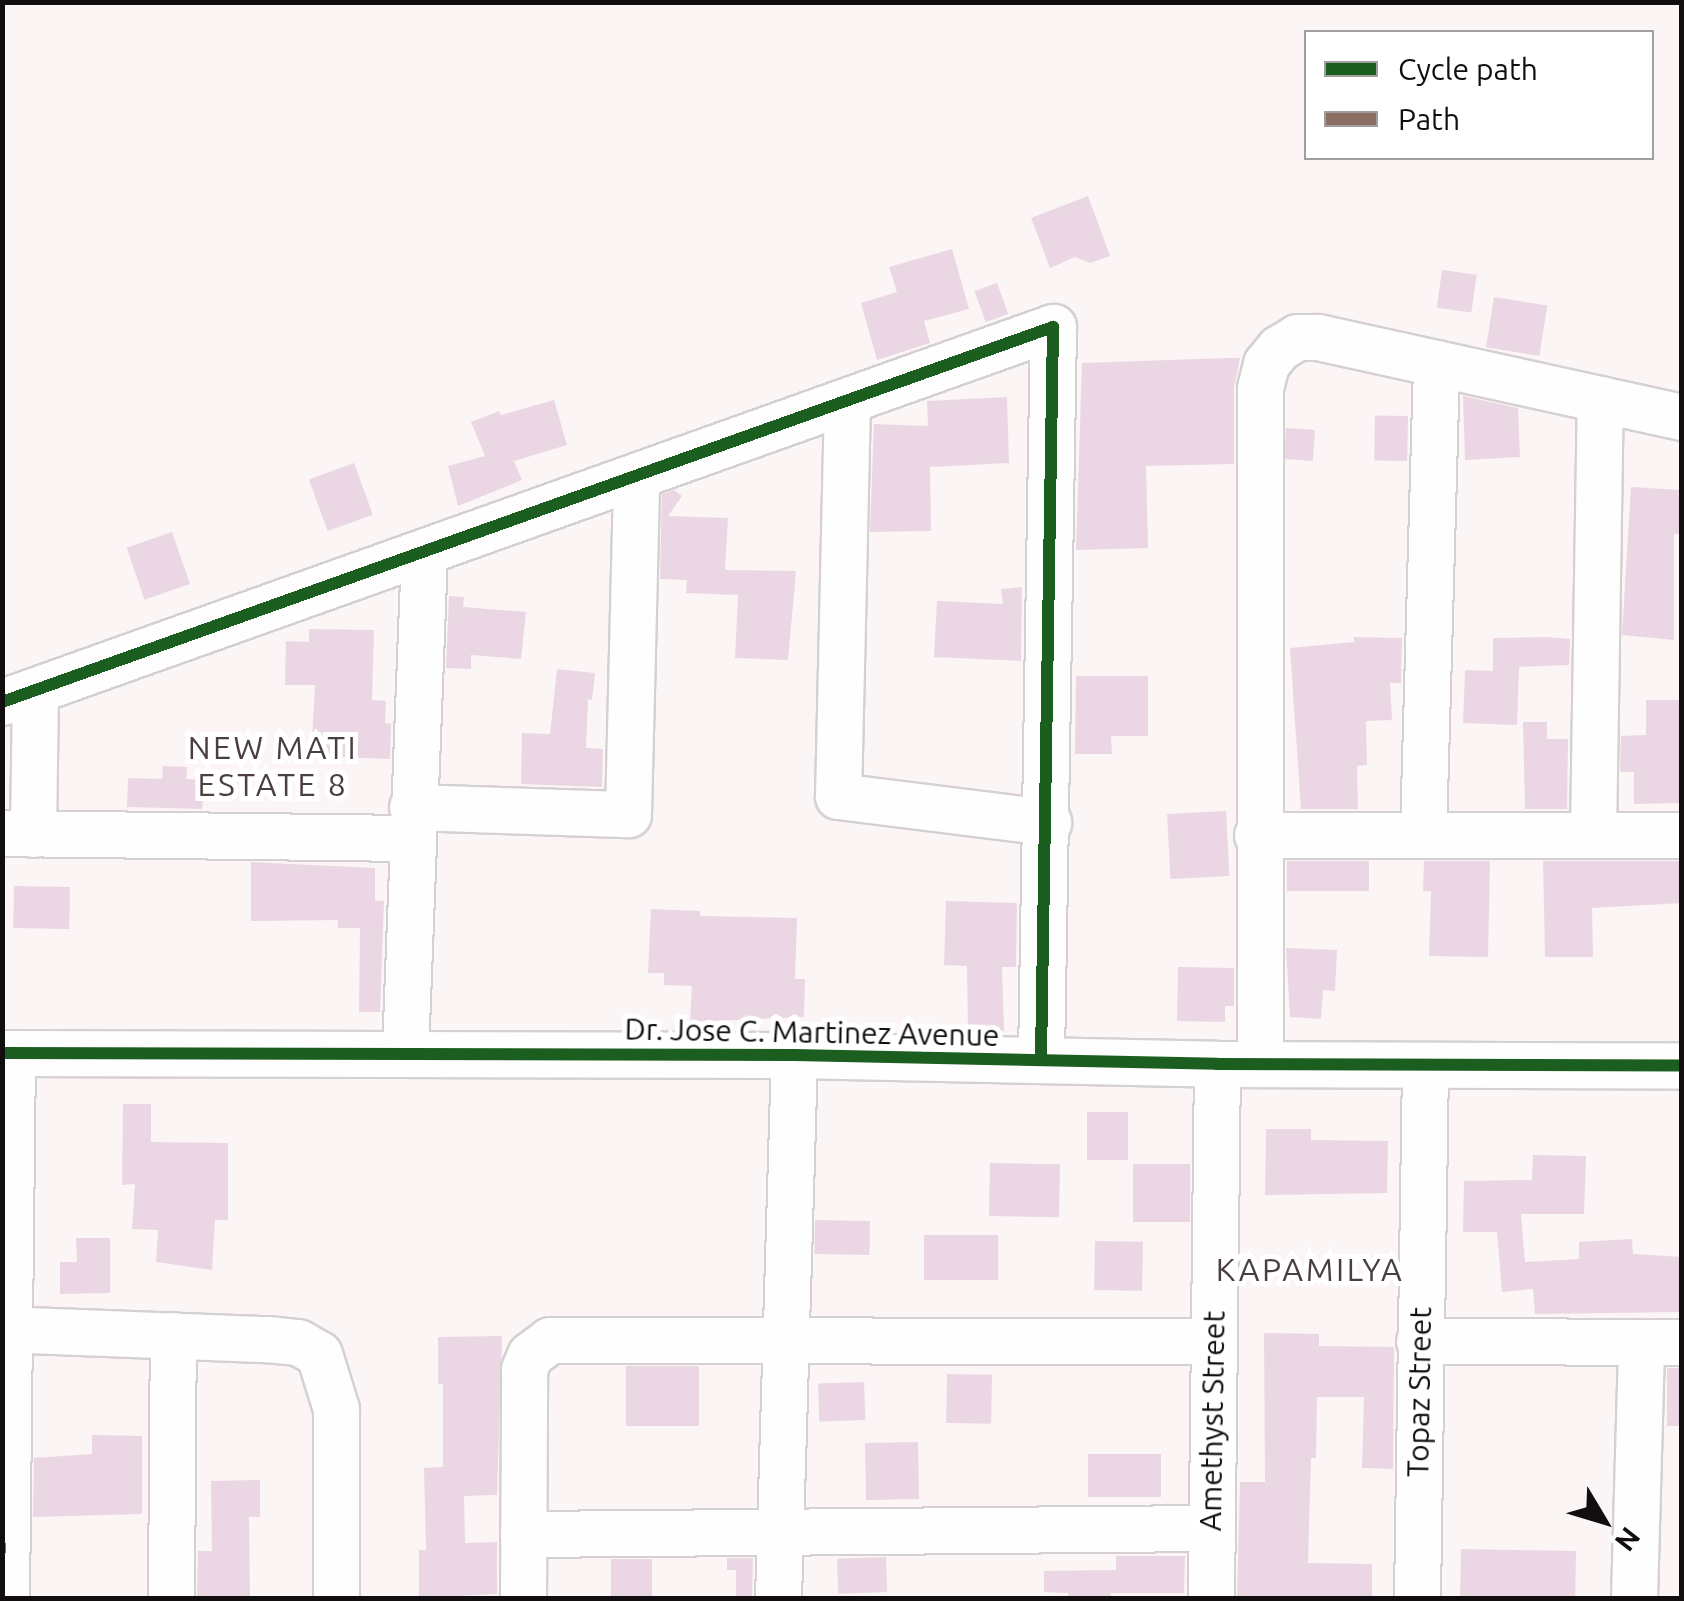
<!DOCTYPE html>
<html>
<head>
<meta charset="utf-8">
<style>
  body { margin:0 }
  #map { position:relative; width:1684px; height:1601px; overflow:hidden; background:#fbf5f6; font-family:Ubuntu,sans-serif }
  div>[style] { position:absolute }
  .building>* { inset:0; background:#ead7e3; transform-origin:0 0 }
  .roads { filter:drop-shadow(2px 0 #d5d0d1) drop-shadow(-2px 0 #d5d0d1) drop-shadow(0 2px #d5d0d1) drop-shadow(0 -2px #d5d0d1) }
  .minor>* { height:45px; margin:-22.5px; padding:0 22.5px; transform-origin:22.5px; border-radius:22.5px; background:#fefefe }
  .quiet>* { height:10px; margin-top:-5px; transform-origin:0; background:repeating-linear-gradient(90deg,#8d6e63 0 20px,transparent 0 30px) }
  .cycleway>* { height:12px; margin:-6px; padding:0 6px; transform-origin:6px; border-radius:6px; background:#1b5e20 }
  span { translate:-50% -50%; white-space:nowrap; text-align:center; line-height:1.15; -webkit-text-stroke:10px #fff; paint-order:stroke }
  .street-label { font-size:30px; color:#120d0e }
  .neighbourhood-label { font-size:32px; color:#4a3e40; letter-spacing:2.5px }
  .frame { position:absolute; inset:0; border:5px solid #120d0e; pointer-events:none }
  .legend { position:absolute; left:1304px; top:30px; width:350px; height:130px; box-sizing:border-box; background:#fff; border:2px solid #a09e9f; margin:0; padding:12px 18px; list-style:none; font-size:30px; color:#120d0e }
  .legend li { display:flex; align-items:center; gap:20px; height:50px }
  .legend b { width:50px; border:2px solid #a09e9f }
  .north { position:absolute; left:1554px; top:1471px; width:100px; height:100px; -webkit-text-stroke:8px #fff; paint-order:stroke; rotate:128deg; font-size:28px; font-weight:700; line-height:40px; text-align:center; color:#120d0e }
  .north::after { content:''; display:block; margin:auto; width:35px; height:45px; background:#120d0e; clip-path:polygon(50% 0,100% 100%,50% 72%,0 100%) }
</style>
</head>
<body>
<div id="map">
  <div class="building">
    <i style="clip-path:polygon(1088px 196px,1110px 256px,1090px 263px,1075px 257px,1050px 268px,1031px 218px)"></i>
    <i style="clip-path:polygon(952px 249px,969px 309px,924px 321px,930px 343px,877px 360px,861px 303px,897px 292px,889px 267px)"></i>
    <i style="left:1442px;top:270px;width:35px;height:38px;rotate:8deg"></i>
    <i style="left:997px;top:283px;width:33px;height:24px;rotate:70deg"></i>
    <i style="left:1494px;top:297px;width:54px;height:51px;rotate:9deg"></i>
    <i style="clip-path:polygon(1227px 358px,1240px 358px,1234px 388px,1234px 464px,1146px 466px,1148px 548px,1076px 550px,1082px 363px)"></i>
    <i style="clip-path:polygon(1463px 396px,1518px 408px,1520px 457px,1465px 460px)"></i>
    <i style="clip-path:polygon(1007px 397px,1009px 463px,930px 467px,931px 531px,870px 532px,874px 424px,928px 426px,927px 401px)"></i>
    <i style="clip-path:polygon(554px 400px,567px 445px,514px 461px,522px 480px,458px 506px,448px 466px,485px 456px,471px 422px,499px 411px,501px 415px)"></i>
    <i style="left:1408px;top:416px;width:45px;height:33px;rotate:91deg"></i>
    <i style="left:1286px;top:428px;width:29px;height:31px;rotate:4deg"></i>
    <i style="left:354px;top:463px;width:55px;height:48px;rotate:70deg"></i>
    <i style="clip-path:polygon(1631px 487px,1682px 490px,1680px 534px,1674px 534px,1674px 640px,1622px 635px)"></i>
    <i style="clip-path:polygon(674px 490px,682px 496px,668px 516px,728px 518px,725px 570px,796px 571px,788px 660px,735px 658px,738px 595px,686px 593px,687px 580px,660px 579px,662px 494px)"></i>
    <i style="left:172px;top:532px;width:55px;height:48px;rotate:71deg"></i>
    <i style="clip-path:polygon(1022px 587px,1021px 661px,934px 657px,937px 601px,1003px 604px,1001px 589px)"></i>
    <i style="clip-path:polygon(449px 596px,464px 597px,463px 607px,526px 612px,521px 659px,471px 655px,471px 669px,446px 668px)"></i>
    <i style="clip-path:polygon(309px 629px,374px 630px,372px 700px,386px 701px,385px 723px,391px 724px,390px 759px,311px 756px,315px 685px,285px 685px,286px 641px,309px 642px)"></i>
    <i style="clip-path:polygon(1354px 637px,1402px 638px,1401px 683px,1390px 683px,1392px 720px,1366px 721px,1367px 765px,1357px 766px,1358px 809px,1301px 809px,1290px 648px,1354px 642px)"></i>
    <i style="clip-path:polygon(1547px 637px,1570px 639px,1569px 665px,1519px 667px,1517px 725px,1463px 723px,1465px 670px,1493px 671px,1493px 638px)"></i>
    <i style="clip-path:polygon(557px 669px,595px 673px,592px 700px,588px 699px,586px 748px,603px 749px,602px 787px,521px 784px,522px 733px,550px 734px)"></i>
    <i style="clip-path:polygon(1076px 676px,1148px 676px,1148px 736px,1111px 736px,1112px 754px,1075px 754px)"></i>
    <i style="clip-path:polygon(1646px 700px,1679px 700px,1682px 803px,1634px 804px,1634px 772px,1620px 772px,1621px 736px,1646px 735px)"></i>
    <i style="clip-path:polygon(1523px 722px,1547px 722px,1547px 739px,1568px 739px,1567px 809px,1525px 809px)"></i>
    <i style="clip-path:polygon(163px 766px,187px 767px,186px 779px,205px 780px,202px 809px,127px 807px,128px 778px,162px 779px)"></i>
    <i style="left:1226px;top:811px;width:65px;height:59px;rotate:87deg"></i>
    <i style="left:1287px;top:861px;width:82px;height:30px"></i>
    <i style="clip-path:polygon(1424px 861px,1490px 861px,1488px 957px,1429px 956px,1431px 891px,1423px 891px)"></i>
    <i style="clip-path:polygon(1543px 861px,1682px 861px,1682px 903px,1592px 908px,1593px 957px,1545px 957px)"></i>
    <i style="clip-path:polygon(251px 862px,375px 868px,375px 901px,384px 901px,380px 1012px,359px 1012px,360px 928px,338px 928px,338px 920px,251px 921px)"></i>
    <i style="left:14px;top:886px;width:56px;height:42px;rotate:1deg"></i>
    <i style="clip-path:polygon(946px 901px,1017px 903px,1016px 967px,1002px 967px,1004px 1031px,968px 1032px,967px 966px,944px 965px)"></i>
    <i style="clip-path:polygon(651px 909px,700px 911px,700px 916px,797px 918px,795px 979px,805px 979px,804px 1017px,690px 1022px,692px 986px,664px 985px,664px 973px,648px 973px)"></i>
    <i style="clip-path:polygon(1286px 948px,1337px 950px,1335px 991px,1323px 990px,1321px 1019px,1290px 1017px)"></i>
    <i style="clip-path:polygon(1178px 967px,1234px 968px,1234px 1006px,1225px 1006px,1225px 1022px,1177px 1021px)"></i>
    <i style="clip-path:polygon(123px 1104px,151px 1104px,151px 1142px,228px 1143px,228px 1220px,215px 1220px,212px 1270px,156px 1262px,158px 1230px,132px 1229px,135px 1184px,122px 1185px)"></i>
    <i style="left:1087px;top:1112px;width:41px;height:48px"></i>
    <i style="clip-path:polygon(1266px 1129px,1311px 1129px,1311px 1140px,1388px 1141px,1387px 1193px,1265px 1195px)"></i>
    <i style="clip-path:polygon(1533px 1155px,1586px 1156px,1584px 1214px,1521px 1214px,1525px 1262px,1579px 1259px,1579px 1242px,1632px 1239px,1633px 1254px,1682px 1257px,1682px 1312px,1535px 1314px,1533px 1289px,1502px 1292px,1497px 1232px,1463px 1232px,1464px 1181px,1532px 1180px)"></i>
    <i style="left:990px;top:1163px;width:70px;height:53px;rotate:1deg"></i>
    <i style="left:1133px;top:1164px;width:57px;height:58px"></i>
    <i style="left:815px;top:1220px;width:55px;height:34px;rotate:1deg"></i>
    <i style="left:924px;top:1235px;width:74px;height:45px"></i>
    <i style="clip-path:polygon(76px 1238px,110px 1238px,110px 1293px,60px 1294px,60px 1262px,77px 1262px)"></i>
    <i style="left:1095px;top:1241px;width:48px;height:49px;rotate:1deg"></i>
    <i style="clip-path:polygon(1264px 1333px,1319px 1334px,1319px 1346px,1394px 1347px,1393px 1469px,1362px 1468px,1364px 1397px,1317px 1397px,1316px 1458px,1311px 1458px,1308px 1563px,1372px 1564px,1372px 1598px,1237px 1598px,1240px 1482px,1265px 1482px)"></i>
    <i style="clip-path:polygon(502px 1336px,497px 1495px,464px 1496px,465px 1543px,497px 1542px,497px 1594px,419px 1598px,419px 1550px,426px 1550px,424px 1468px,443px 1467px,443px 1384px,438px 1384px,438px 1337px)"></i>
    <i style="left:626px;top:1366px;width:73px;height:60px"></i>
    <i style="left:1667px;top:1368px;width:15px;height:58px"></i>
    <i style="left:947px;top:1374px;width:45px;height:49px;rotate:1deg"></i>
    <i style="left:864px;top:1382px;width:38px;height:46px;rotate:88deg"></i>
    <i style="clip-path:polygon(92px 1435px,142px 1436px,142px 1514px,33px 1517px,34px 1458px,92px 1454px)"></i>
    <i style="left:918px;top:1442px;width:57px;height:53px;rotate:89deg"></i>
    <i style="left:1088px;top:1454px;width:73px;height:43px"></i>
    <i style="clip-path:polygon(260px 1480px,260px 1517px,249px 1517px,250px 1598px,197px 1598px,198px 1551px,212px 1551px,211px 1481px)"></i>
    <i style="left:1461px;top:1549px;width:115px;height:49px;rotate:1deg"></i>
    <i style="clip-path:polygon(1116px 1556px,1185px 1556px,1184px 1593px,1111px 1593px,1111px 1598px,1068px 1598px,1068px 1593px,1044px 1592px,1044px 1571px,1116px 1570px)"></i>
    <i style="left:886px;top:1557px;width:35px;height:49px;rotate:88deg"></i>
    <i style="clip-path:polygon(727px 1558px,753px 1558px,752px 1598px,736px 1598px,736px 1570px,727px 1570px)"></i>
    <i style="left:611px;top:1559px;width:41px;height:39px"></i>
  </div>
  <div class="roads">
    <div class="minor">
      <i style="left:847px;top:401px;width:395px;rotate:91.3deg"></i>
      <i style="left:838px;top:796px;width:212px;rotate:7.1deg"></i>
      <i style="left:2px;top:702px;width:1116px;rotate:-19.64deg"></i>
      <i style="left:1053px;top:327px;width:733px;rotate:90.94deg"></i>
      <i style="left:412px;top:807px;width:216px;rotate:1.9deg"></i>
      <i style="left:628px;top:814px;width:338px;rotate:-88.6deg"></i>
      <i style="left:1423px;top:832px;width:469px;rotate:-88.4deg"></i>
      <i style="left:2px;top:833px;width:409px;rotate:0.7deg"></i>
      <i style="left:1593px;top:833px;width:434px;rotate:-89.1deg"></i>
      <i style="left:33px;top:834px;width:143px;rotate:-89.2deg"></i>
      <i style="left:1257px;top:835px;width:425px"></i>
      <i style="left:405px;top:1052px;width:500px;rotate:-87.82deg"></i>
      <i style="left:2px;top:1053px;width:792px;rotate:0.14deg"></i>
      <i style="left:794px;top:1055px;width:423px;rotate:1.2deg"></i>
      <i style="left:1217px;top:1064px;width:465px;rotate:0.2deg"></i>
      <i style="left:1260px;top:1064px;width:676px;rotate:-90deg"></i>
      <i style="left:1260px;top:388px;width:25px;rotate:-76deg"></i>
      <i style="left:1266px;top:364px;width:21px;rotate:-51deg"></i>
      <i style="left:1279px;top:348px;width:21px;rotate:-31deg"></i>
      <i style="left:1297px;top:337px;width:21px"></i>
      <i style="left:1318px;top:337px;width:373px;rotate:12.4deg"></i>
      <i style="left:2px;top:1329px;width:265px;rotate:2.2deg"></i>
      <i style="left:267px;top:1339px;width:31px;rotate:6deg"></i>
      <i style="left:298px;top:1342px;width:24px;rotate:30deg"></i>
      <i style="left:319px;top:1354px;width:58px;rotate:72.8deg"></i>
      <i style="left:336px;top:1409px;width:189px;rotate:90deg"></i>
      <i style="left:1419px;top:1341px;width:263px;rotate:0.2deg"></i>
      <i style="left:523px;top:1534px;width:688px;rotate:-0.5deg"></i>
      <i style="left:6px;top:1598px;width:544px;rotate:-89.37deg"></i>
      <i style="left:171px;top:1598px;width:263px;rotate:-89.6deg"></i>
      <i style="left:523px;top:1598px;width:229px;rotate:-89.7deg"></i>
      <i style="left:524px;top:1369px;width:15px;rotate:-67deg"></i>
      <i style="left:530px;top:1355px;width:25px;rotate:-37deg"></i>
      <i style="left:550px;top:1340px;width:663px;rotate:0.09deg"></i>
      <i style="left:778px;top:1598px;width:543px;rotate:-88.31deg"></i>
      <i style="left:1211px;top:1598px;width:534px;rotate:-89.36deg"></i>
      <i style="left:1417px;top:1598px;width:533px;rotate:-89.14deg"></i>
      <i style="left:1634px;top:1598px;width:256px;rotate:-88.4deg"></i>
    </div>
  </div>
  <div class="quiet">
    <i style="left:2px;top:1548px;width:4px"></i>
  </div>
  <div class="cycleway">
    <i style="left:2px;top:702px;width:1116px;rotate:-19.64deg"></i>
    <i style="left:1053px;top:327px;width:733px;rotate:90.94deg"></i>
    <i style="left:2px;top:1053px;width:792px;rotate:0.14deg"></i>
    <i style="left:794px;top:1055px;width:423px;rotate:1.2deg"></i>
    <i style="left:1217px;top:1064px;width:465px;rotate:0.2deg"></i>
  </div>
  <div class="street-label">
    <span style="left:812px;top:1032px;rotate:1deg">Dr. Jose C. Martinez Avenue</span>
    <span style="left:1419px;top:1392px;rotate:-89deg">Topaz Street</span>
    <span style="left:1212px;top:1421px;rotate:-89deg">Amethyst Street</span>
  </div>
  <div class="neighbourhood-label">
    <span style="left:273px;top:766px">NEW MATI<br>ESTATE 8</span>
    <span style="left:1310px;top:1269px">KAPAMILYA</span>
  </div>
  <div class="frame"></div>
  <ul class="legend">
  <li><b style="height:12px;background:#1b5e20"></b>Cycle path</li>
  <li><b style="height:12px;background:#8d6e63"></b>Path</li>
  </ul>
  <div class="north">N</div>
</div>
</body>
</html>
